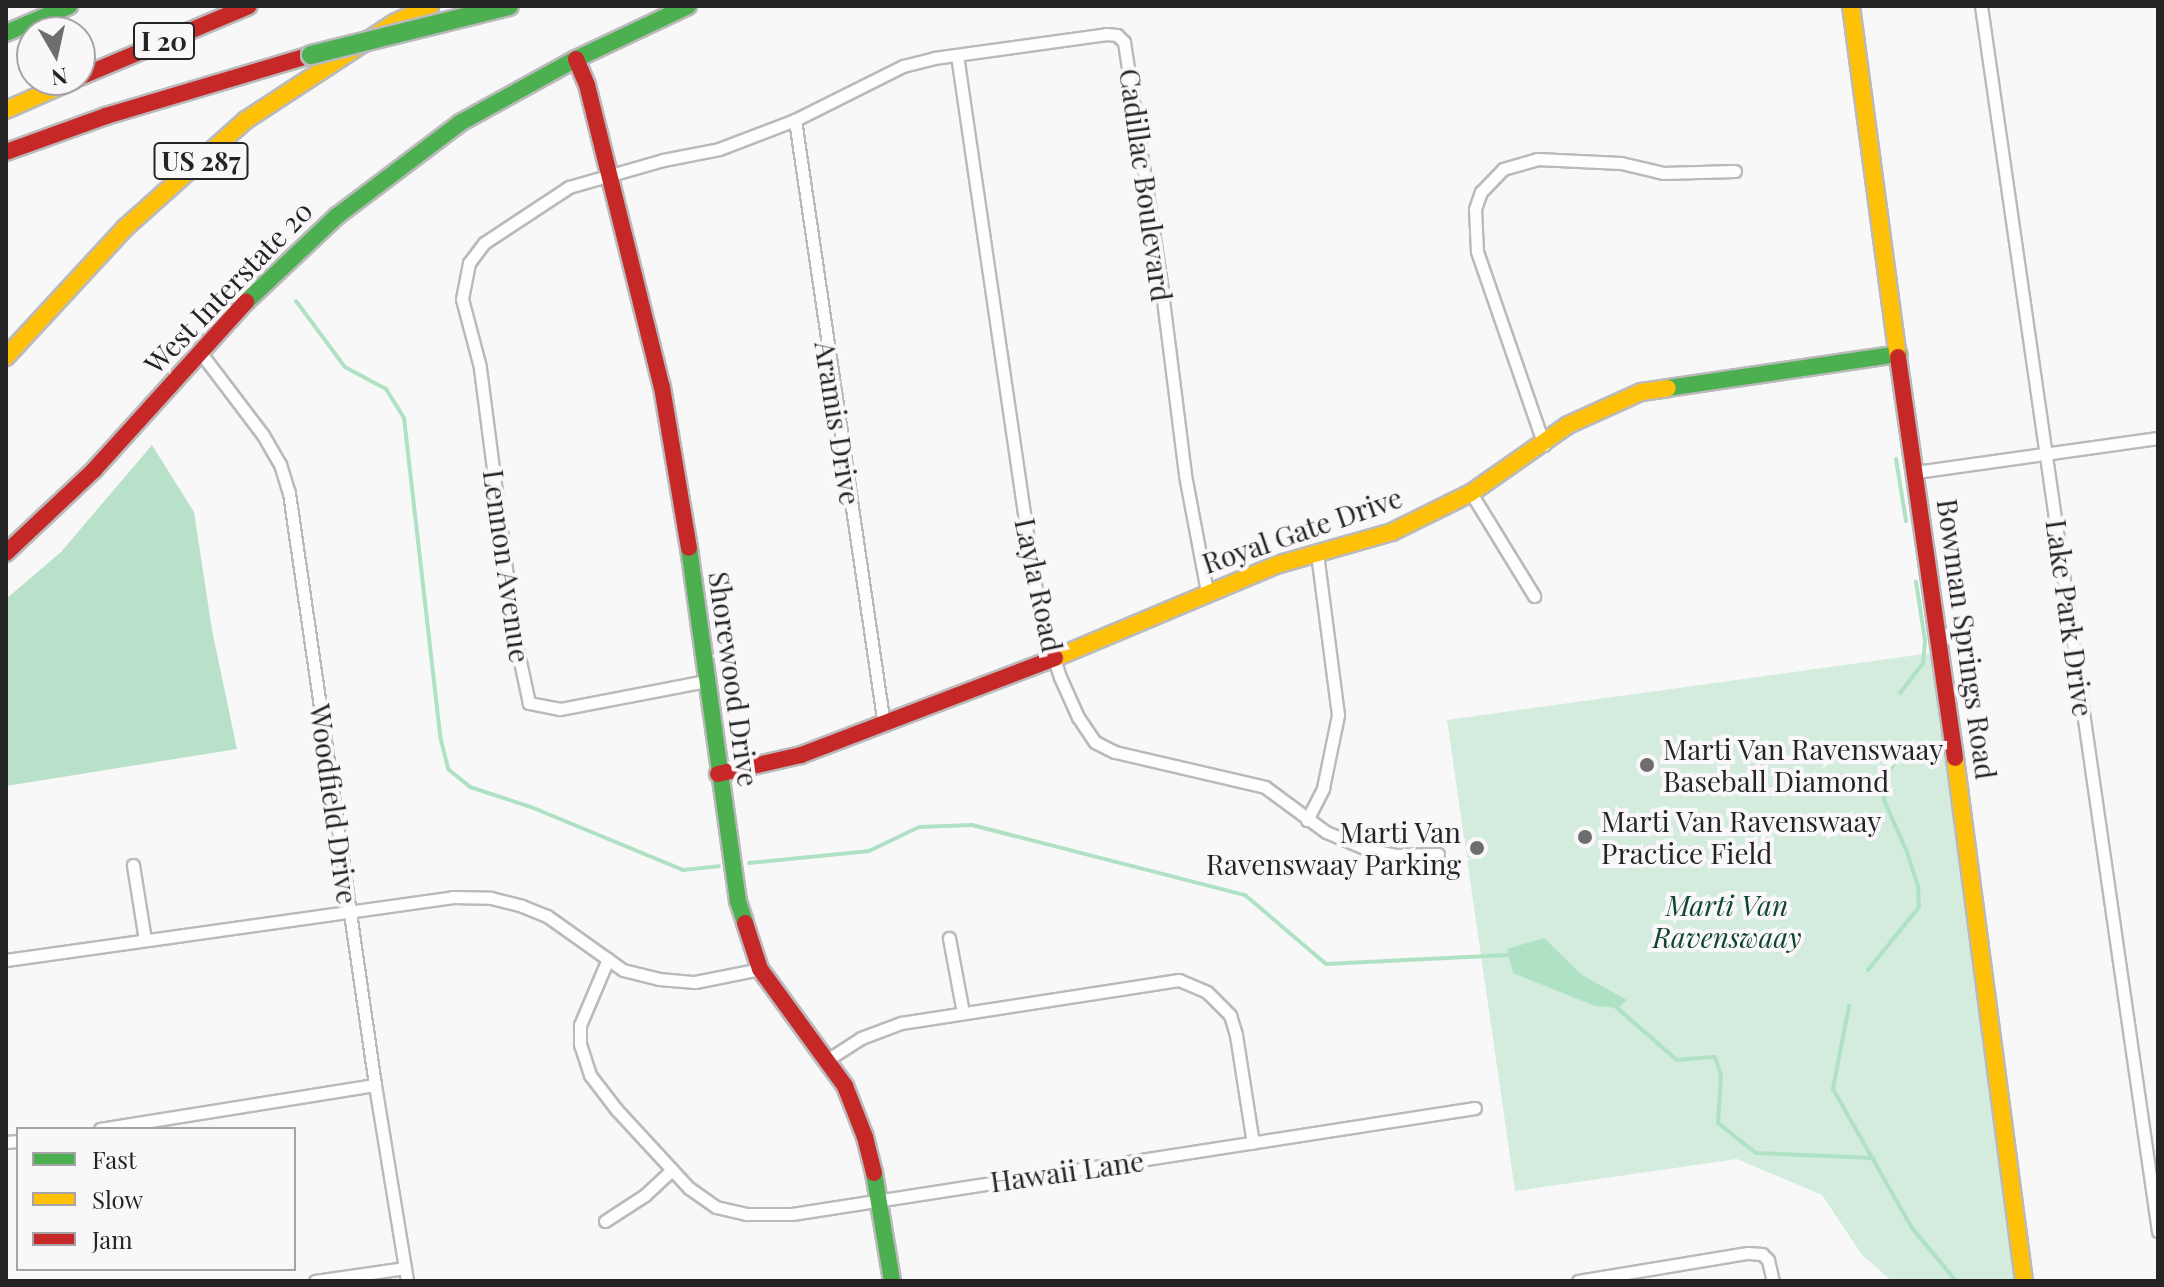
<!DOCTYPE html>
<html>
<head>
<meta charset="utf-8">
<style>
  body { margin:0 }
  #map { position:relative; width:2164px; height:1287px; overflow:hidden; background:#f9f8f9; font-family:"Playfair Display",serif }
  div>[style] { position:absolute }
  .green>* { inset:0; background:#d3ecdd }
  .forest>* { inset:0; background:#b9e1ca }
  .water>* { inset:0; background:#afe2c4 }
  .stream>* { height:4px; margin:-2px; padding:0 2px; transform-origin:2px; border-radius:2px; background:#afe2c4 }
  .roads { filter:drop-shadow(2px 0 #bbbabb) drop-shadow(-2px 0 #bbbabb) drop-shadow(0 2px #bbbabb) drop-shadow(0 -2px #bbbabb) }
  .street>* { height:11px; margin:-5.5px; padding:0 5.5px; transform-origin:5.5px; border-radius:5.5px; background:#fefefe }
  .fast>* { height:16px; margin:-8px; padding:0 8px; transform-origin:8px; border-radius:8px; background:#4caf50 }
  .slow>* { height:16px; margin:-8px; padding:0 8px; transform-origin:8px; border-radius:8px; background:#ffc107 }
  .jam>* { height:16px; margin:-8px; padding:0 8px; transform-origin:8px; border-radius:8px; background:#c62828 }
  .bridges { filter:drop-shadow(2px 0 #bbbabb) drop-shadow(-2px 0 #bbbabb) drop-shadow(0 2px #bbbabb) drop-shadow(0 -2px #bbbabb) }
  .fast-bridge>* { height:18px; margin:-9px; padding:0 9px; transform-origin:9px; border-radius:9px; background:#4caf50 }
  .dots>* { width:22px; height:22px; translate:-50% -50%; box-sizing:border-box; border:4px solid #faf7fa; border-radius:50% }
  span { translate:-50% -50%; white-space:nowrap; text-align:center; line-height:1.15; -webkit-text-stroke:8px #faf7fa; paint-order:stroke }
  .shield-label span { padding:2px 6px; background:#faf7fa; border:2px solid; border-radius:6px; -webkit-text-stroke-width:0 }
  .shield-label { font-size:26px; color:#252425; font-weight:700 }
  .street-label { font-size:28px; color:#252425 }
  .poi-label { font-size:28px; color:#252425 }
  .left { translate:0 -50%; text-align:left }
  .right { translate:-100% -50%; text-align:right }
  .park-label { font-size:28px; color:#0e472c; font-style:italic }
  .frame { position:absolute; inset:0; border:8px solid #252425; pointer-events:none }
  .legend { position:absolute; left:16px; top:1127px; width:280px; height:144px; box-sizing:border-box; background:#faf7fa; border:2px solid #a5a3a5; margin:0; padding:10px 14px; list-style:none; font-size:24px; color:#252425 }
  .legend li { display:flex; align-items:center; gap:16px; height:40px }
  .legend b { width:40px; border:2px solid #a5a3a5 }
  .north { position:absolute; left:16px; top:16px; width:80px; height:80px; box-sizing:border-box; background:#faf7fa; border:2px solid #a5a3a5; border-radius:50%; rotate:171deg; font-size:22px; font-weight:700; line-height:32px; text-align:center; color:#252425 }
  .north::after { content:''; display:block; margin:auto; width:28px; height:36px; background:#6f6e6f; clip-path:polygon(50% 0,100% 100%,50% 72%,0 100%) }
</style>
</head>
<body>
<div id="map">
  <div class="green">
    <i style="clip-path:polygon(1938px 652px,2014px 1281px,1892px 1281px,1862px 1255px,1822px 1195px,1737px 1159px,1515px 1191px,1447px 720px)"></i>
  </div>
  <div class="forest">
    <i style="clip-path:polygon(152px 445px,194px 512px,212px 630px,237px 749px,6px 786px,6px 599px,61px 552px)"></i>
  </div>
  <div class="water">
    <i style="clip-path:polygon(1544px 938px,1582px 975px,1627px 1000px,1618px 1008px,1595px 1006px,1513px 973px,1507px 949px)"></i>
  </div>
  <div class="stream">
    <i style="left:296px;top:301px;width:82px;rotate:53.4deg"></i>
    <i style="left:345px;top:367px;width:47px;rotate:28.2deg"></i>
    <i style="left:386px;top:389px;width:34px;rotate:58deg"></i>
    <i style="left:404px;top:418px;width:320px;rotate:83.5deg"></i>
    <i style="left:440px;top:736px;width:34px;rotate:76deg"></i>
    <i style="left:448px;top:769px;width:28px;rotate:39deg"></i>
    <i style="left:470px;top:787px;width:64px;rotate:18.2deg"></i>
    <i style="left:531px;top:807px;width:165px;rotate:22.5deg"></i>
    <i style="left:683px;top:870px;width:36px;rotate:-6deg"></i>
    <i style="left:1896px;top:459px;width:63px;rotate:80.8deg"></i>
    <i style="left:1900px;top:693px;width:37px;rotate:-52deg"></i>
    <i style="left:1923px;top:664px;width:24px;rotate:-85deg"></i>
    <i style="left:1925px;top:640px;width:59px;rotate:-98.8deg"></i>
    <i style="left:749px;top:863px;width:121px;rotate:-5.7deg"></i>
    <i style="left:869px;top:851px;width:55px;rotate:-25.6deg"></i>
    <i style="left:919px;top:827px;width:53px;rotate:-2.2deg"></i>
    <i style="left:972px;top:825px;width:282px;rotate:14.4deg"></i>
    <i style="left:1245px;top:895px;width:106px;rotate:40.4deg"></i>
    <i style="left:1326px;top:964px;width:187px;rotate:-2.8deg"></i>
    <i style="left:1868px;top:970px;width:81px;rotate:-51deg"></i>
    <i style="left:1919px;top:907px;width:21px;rotate:-93deg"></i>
    <i style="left:1918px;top:886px;width:36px;rotate:-108deg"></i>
    <i style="left:1907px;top:852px;width:57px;rotate:-113.9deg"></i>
    <i style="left:1884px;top:800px;width:22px;rotate:-98deg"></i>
    <i style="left:1881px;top:778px;width:33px;rotate:-47deg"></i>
    <i style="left:1849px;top:1006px;width:85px;rotate:100.9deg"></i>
    <i style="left:1833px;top:1089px;width:160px;rotate:60.4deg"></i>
    <i style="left:1912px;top:1228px;width:69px;rotate:50.3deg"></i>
    <i style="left:1616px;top:1007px;width:81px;rotate:41deg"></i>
    <i style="left:1677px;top:1060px;width:38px;rotate:-5deg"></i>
    <i style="left:1715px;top:1057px;width:20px;rotate:72deg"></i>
    <i style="left:1721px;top:1076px;width:47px;rotate:93.7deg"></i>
    <i style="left:1718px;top:1123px;width:48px;rotate:38.3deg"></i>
    <i style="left:1756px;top:1153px;width:118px;rotate:2.4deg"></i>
  </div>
  <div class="roads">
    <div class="street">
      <i style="left:1981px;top:6px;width:1238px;rotate:81.78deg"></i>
      <i style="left:957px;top:55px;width:518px;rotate:81.68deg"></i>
      <i style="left:1032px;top:568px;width:55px;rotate:79.5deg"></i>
      <i style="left:1042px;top:622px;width:58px;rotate:71.9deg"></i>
      <i style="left:1060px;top:677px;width:44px;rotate:65.8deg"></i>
      <i style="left:1078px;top:717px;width:30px;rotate:56deg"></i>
      <i style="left:1095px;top:742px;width:22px;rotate:27deg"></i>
      <i style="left:1115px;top:752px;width:154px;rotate:13.1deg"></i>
      <i style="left:1265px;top:787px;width:76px;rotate:36.4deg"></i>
      <i style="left:1326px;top:832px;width:44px;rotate:22.5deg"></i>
      <i style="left:1367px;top:849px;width:30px;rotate:12deg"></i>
      <i style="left:1396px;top:855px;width:42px;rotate:-1.4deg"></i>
      <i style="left:795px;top:120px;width:612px;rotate:81.63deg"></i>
      <i style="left:200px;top:352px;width:104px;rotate:52.8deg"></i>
      <i style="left:263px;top:435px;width:34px;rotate:60deg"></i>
      <i style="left:280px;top:464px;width:30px;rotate:73deg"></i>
      <i style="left:289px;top:493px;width:598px;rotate:81.73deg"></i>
      <i style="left:375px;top:1085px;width:199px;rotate:80.7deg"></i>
      <i style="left:1544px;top:445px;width:205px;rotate:-109.1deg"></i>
      <i style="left:1477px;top:251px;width:42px;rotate:-92.7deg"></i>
      <i style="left:1475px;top:209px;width:18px;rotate:-71deg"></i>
      <i style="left:1481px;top:192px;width:32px;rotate:-46deg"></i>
      <i style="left:1503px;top:169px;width:35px;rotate:-16deg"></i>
      <i style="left:1537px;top:159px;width:84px;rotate:2.7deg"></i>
      <i style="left:1621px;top:163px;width:43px;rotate:13.4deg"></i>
      <i style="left:1663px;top:173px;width:72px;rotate:-1.6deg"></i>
      <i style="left:1916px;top:472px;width:244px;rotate:-8deg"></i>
      <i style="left:1471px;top:493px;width:121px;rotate:58.5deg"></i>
      <i style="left:706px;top:681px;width:149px;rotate:169.1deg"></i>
      <i style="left:560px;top:709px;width:32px;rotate:-169deg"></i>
      <i style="left:529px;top:703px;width:66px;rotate:-102.2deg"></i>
      <i style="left:515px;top:638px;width:273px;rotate:-97.4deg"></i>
      <i style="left:480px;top:367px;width:70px;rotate:-104.8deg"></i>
      <i style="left:462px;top:299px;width:37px;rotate:-79deg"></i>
      <i style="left:469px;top:263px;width:25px;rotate:-53deg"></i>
      <i style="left:484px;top:243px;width:102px;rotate:-33.4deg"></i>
      <i style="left:569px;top:187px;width:98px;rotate:-16deg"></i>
      <i style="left:663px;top:160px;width:57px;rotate:-11.1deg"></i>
      <i style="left:719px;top:149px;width:81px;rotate:-20.9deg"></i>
      <i style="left:795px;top:120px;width:121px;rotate:-26.6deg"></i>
      <i style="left:903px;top:66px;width:32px;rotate:-14deg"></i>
      <i style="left:934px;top:58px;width:174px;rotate:-7.9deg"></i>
      <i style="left:1106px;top:34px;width:11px;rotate:5deg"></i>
      <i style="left:1117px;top:35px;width:10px;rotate:45deg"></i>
      <i style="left:1124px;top:42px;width:245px;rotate:81.3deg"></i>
      <i style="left:1161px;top:284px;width:193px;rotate:82.8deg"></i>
      <i style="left:1185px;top:475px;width:118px;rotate:79.3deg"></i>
      <i style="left:1307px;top:820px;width:36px;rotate:-63deg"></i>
      <i style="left:1323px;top:788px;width:75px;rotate:-78.4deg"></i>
      <i style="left:1338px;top:715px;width:162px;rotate:-97.4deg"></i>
      <i style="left:133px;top:865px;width:76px;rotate:80.9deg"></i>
      <i style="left:949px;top:938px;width:76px;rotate:79.4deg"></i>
      <i style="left:608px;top:959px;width:72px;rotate:113deg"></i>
      <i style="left:580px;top:1025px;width:19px;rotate:90deg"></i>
      <i style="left:580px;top:1044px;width:33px;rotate:72deg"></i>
      <i style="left:590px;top:1075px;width:43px;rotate:52.6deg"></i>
      <i style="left:616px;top:1109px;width:108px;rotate:47.3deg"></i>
      <i style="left:689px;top:1188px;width:33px;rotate:35deg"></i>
      <i style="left:716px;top:1207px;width:32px;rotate:13deg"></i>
      <i style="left:747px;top:1214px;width:45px"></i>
      <i style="left:792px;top:1214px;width:691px;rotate:-8.82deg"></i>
      <i style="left:6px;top:960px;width:450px;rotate:-8deg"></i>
      <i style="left:452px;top:897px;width:39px;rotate:1deg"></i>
      <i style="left:491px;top:898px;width:32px;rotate:14deg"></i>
      <i style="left:522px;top:906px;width:27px;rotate:22deg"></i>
      <i style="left:547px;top:916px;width:93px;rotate:35.4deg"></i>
      <i style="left:623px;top:970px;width:37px;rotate:14deg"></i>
      <i style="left:659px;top:979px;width:36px;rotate:5deg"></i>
      <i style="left:695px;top:982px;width:66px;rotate:-11.3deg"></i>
      <i style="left:827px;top:1060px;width:40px;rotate:-32.9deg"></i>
      <i style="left:861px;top:1038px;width:43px;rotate:-20.6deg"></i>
      <i style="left:901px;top:1023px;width:281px;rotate:-8.8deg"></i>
      <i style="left:1179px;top:980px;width:30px;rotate:23deg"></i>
      <i style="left:1207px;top:992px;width:33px;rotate:45deg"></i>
      <i style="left:1230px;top:1015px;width:21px;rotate:73deg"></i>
      <i style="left:1236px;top:1035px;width:109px;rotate:81.1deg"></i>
      <i style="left:100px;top:1129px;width:278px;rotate:-9.1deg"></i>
      <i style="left:6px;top:1142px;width:12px;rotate:-5deg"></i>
      <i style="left:605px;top:1221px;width:48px;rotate:-33deg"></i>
      <i style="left:645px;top:1195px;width:37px;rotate:-43deg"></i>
      <i style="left:315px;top:1281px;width:91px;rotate:-8.2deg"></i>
      <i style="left:1578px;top:1281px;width:172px;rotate:-9.4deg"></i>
      <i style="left:1748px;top:1253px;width:14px;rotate:4deg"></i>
      <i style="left:1762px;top:1254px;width:8px;rotate:45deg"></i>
      <i style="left:1768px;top:1260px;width:22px;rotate:77deg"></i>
    </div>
    <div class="fast">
      <i style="left:6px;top:33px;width:69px;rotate:-23.2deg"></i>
      <i style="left:246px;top:302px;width:125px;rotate:-43.4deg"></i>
      <i style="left:337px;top:216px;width:154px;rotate:-37.1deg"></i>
      <i style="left:460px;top:123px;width:132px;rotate:-28.9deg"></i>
      <i style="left:576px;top:59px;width:124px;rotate:-25.3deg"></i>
      <i style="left:1668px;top:388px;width:233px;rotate:-8.4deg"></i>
      <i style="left:689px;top:548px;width:356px;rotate:82.1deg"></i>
      <i style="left:738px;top:901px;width:23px;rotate:72deg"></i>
      <i style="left:874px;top:1173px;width:109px;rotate:80.5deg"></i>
    </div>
    <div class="slow">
      <i style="left:1851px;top:6px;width:354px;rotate:82.4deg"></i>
      <i style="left:6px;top:110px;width:74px;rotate:-23.8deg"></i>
      <i style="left:6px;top:357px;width:176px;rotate:-47.3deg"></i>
      <i style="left:125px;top:228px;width:162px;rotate:-41.8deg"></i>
      <i style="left:246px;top:120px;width:179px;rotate:-33.2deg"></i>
      <i style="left:396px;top:22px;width:38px;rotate:-25deg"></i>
      <i style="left:1055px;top:658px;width:240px;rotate:-22.8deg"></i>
      <i style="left:1276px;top:565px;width:121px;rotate:-15.9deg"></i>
      <i style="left:1392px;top:532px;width:88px;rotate:-26.3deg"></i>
      <i style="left:1471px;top:493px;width:118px;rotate:-35deg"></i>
      <i style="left:1568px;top:425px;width:80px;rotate:-24.3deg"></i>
      <i style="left:1641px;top:392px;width:27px;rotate:-8deg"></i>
      <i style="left:1955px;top:758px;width:528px;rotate:82.48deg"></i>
    </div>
    <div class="jam">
      <i style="left:576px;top:59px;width:28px;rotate:67deg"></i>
      <i style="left:587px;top:85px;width:311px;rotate:76.1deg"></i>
      <i style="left:662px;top:387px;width:163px;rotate:80.5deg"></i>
      <i style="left:80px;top:77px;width:183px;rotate:-22.8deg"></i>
      <i style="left:6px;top:152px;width:106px;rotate:-19.8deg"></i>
      <i style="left:106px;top:116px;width:214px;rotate:-16.6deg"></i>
      <i style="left:1898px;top:357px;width:405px;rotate:81.9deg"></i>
      <i style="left:6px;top:553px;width:121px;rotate:-43.3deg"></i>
      <i style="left:94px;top:470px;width:227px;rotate:-47.9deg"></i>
      <i style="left:718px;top:774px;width:85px;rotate:-12.9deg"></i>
      <i style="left:801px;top:755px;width:272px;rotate:-20.9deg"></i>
      <i style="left:745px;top:923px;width:48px;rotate:71.9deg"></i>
      <i style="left:760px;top:969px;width:145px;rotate:54deg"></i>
      <i style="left:845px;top:1086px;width:55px;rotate:68.6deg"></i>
      <i style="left:865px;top:1137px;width:37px;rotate:76deg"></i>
    </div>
  </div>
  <div class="bridges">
    <div class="fast-bridge">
      <i style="left:311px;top:55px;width:204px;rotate:-13.9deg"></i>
    </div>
  </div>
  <div class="dots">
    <i style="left:1647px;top:765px;background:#6f6e6f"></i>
    <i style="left:1585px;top:837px;background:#6f6e6f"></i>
    <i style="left:1477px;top:848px;background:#6f6e6f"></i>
  </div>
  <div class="shield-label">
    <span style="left:164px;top:41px">I 20</span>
    <span style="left:201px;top:161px">US 287</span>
  </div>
  <div class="street-label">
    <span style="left:1146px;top:185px;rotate:82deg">Cadillac Boulevard</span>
    <span style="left:228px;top:287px;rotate:-46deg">West Interstate 20</span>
    <span style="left:838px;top:423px;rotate:81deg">Aramis Drive</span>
    <span style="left:1302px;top:530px;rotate:-19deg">Royal Gate Drive</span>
    <span style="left:507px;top:566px;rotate:82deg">Lennon Avenue</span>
    <span style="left:1039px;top:585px;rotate:78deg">Layla Road</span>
    <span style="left:2070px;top:618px;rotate:82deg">Lake Park Drive</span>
    <span style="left:1967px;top:639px;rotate:82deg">Bowman Springs Road</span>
    <span style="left:734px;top:679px;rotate:82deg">Shorewood Drive</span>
    <span style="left:334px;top:804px;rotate:82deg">Woodfield Drive</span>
    <span style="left:1067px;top:1171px;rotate:-8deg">Hawaii Lane</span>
  </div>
  <div class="poi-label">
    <span class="left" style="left:1663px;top:765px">Marti Van Ravenswaay<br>Baseball Diamond</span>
    <span class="left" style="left:1601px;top:837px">Marti Van Ravenswaay<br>Practice Field</span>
    <span class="right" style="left:1461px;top:848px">Marti Van<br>Ravenswaay Parking</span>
  </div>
  <div class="park-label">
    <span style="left:1727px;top:921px">Marti Van<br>Ravenswaay</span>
  </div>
  <div class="frame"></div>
  <ul class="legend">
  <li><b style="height:10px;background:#4caf50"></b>Fast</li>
  <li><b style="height:10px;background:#ffc107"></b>Slow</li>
  <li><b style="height:10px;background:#c62828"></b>Jam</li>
  </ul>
  <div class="north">N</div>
</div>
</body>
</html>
